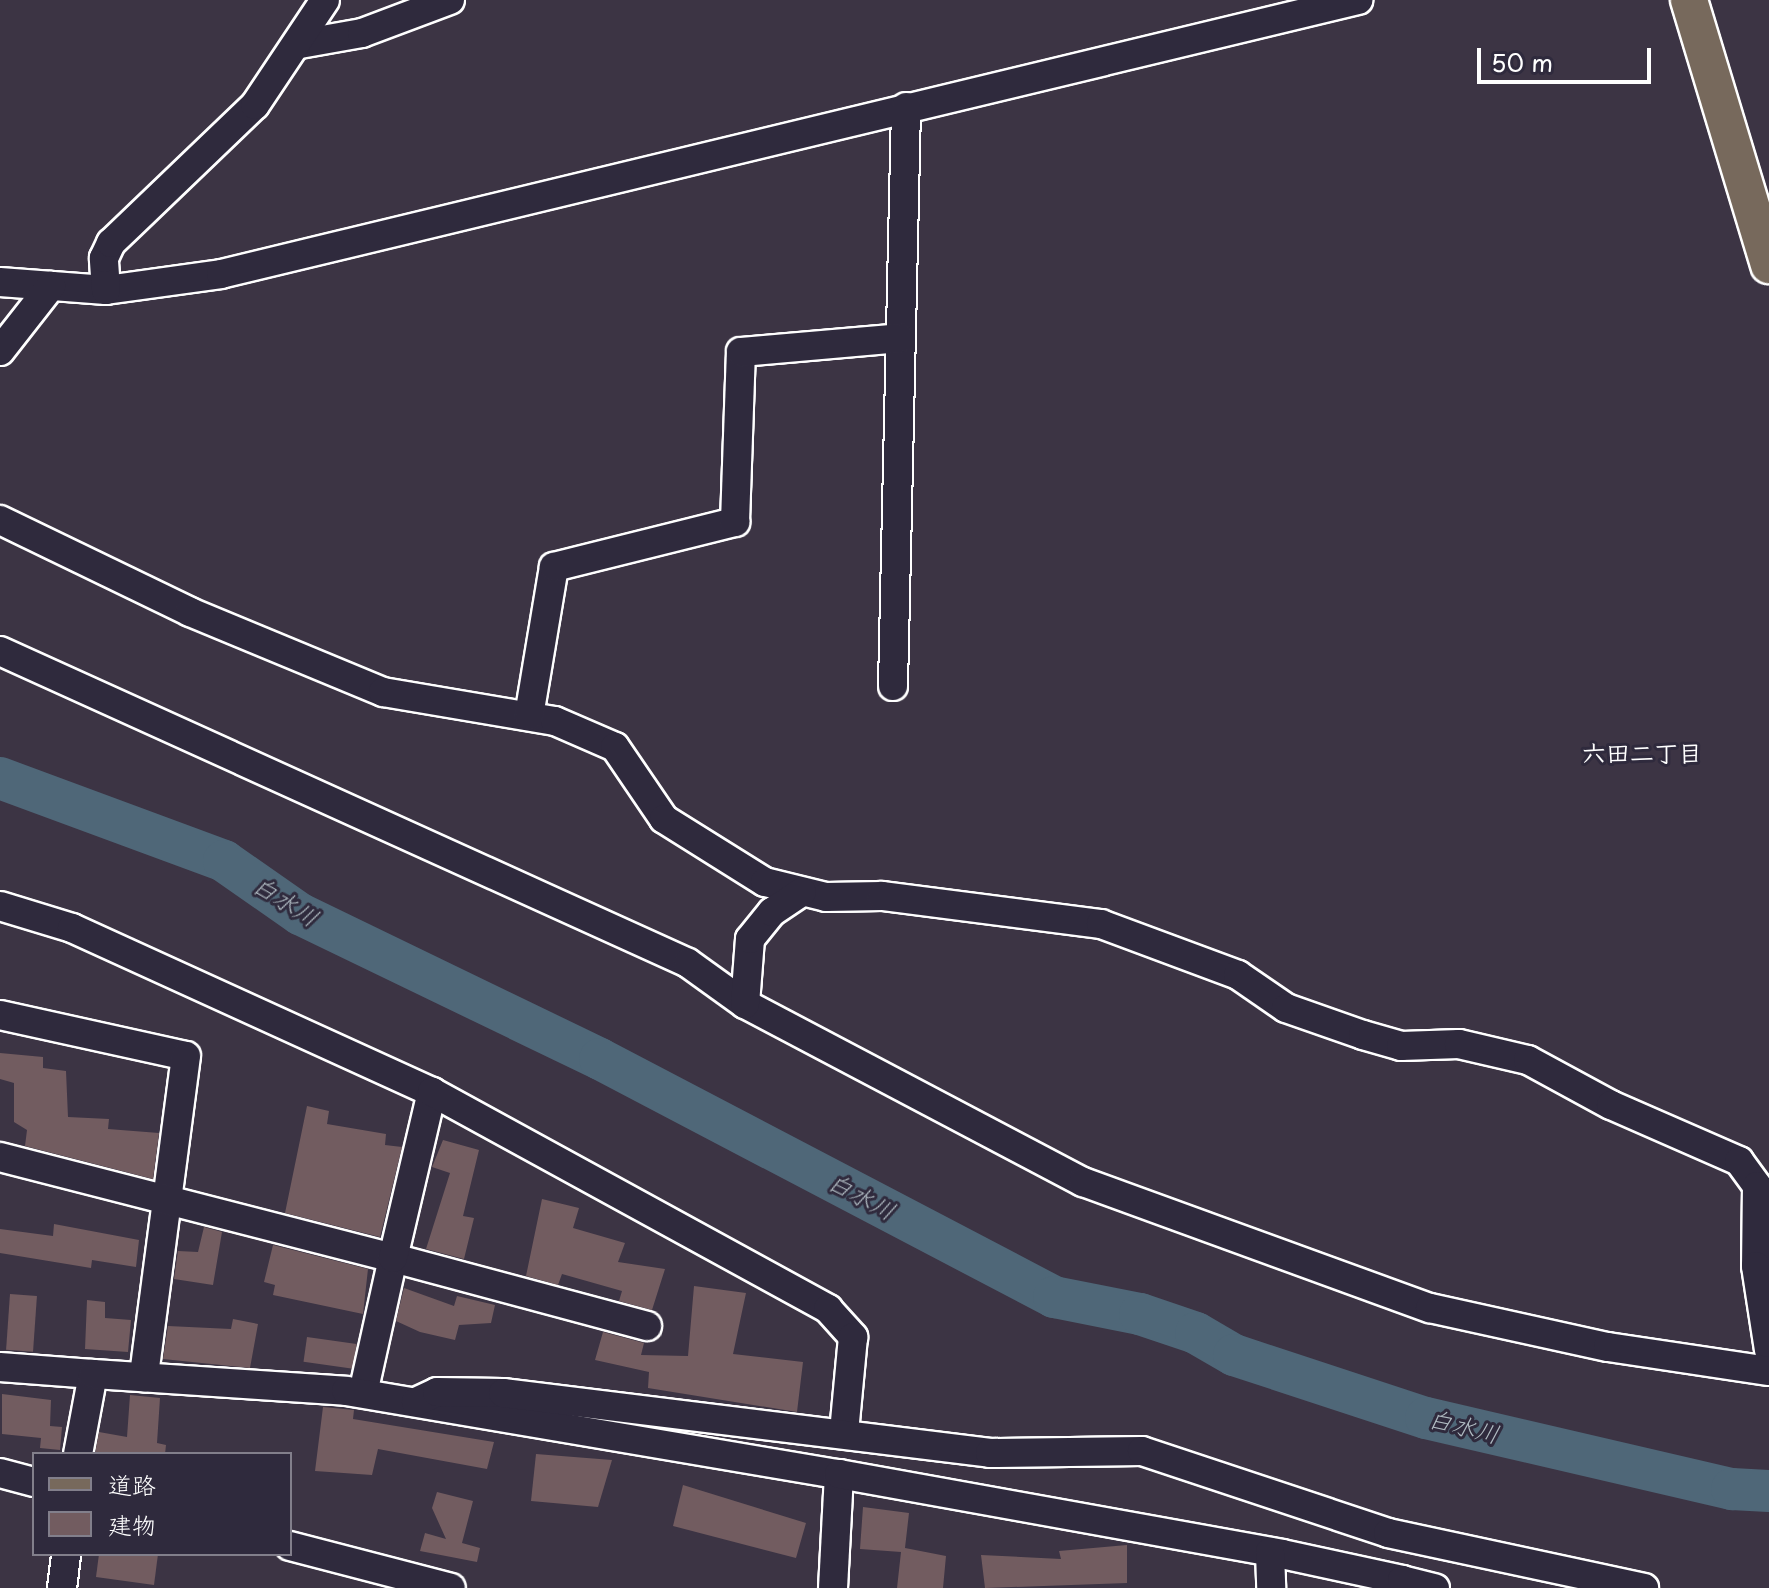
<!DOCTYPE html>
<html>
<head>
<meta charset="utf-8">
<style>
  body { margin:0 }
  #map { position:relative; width:1769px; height:1588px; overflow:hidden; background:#3c3444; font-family:"Playpen Sans","Klee One",sans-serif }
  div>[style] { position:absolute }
  .river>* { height:42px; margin:-21px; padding:0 21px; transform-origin:21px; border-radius:21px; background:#4f6778 }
  .building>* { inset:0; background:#725c60; transform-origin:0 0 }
  .roads { filter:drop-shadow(2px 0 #fff) drop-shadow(-2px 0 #fff) drop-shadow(0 2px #fff) drop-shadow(0 -2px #fff) }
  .minor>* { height:28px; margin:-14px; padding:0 14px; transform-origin:14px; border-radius:14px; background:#2f2a3d }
  .major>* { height:36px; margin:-18px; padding:0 18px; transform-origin:18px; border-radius:18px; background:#77695c }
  span { translate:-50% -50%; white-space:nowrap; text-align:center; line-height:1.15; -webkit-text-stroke:6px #2f2a3d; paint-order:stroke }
  .neighbourhood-label { font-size:24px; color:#fff; font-weight:700 }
  .water-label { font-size:24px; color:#b0bbc2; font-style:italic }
  .legend { position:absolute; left:32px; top:1452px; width:260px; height:104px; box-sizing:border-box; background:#2f2a3d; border:2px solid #827f8b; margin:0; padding:10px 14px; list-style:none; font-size:24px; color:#fff }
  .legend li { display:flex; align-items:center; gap:16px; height:40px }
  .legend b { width:40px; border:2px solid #827f8b }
  .scale { position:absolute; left:1477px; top:48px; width:174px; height:36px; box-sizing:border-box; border:4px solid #fff; border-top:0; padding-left:10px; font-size:24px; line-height:28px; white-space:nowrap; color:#fff; -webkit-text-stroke:6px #2f2a3d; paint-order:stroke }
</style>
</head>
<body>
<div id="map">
  <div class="river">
    <i style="left:0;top:778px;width:239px;rotate:20.3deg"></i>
    <i style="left:224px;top:861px;width:93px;rotate:34.9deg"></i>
    <i style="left:300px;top:914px;width:333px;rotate:25.8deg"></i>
    <i style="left:600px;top:1059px;width:513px;rotate:27.66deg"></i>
    <i style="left:1054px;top:1297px;width:88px;rotate:11.2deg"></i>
    <i style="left:1140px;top:1314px;width:59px;rotate:18.7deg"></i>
    <i style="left:1196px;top:1333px;width:44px;rotate:30.1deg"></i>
    <i style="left:1234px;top:1355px;width:202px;rotate:18.2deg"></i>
    <i style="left:1426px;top:1418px;width:314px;rotate:13.1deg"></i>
    <i style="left:1732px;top:1489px;width:37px;rotate:3deg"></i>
  </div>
  <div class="building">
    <i style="clip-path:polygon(0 1053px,43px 1057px,43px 1068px,66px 1071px,68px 1117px,109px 1119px,108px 1129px,159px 1133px,153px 1179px,25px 1146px,27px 1130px,14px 1122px,14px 1083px,0 1079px)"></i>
    <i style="clip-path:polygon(307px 1106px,329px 1111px,327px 1124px,386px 1134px,385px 1145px,402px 1147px,380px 1237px,285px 1213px)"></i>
    <i style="clip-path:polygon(443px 1140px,479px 1150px,463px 1216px,474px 1218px,464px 1259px,426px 1249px,450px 1173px,432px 1167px)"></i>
    <i style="clip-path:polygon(542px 1199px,579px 1208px,573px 1228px,625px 1243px,618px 1262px,665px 1269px,652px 1310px,619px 1301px,622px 1291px,562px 1274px,558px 1285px,526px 1276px)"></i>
    <i style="clip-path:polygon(54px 1224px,139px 1240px,136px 1267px,92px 1260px,91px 1268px,0 1253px,0 1229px,53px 1236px)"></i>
    <i style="clip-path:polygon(204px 1227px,222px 1232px,213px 1285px,174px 1279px,178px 1251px,198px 1252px)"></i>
    <i style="clip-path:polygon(273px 1245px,368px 1269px,363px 1314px,273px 1295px,275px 1285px,264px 1282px)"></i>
    <i style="clip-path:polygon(694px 1286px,746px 1293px,733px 1354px,803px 1362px,797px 1412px,648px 1388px,649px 1372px,595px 1360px,603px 1332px,644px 1343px,641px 1355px,688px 1356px)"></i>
    <i style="clip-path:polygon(404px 1288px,454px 1306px,457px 1296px,495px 1305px,491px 1323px,459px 1325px,455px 1340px,420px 1332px,396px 1321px)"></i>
    <i style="left:10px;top:1294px;width:27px;height:56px;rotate:4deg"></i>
    <i style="clip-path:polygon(87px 1300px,105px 1302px,105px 1318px,131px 1320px,128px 1352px,85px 1349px)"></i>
    <i style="clip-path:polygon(233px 1319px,258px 1324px,250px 1368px,163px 1359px,168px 1326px,231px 1329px)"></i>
    <i style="left:307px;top:1337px;width:50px;height:25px;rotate:8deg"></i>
    <i style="clip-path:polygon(2px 1394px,51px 1400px,50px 1426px,62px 1427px,60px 1450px,40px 1448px,41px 1438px,2px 1434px)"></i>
    <i style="clip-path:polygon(130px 1395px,160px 1398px,157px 1443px,166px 1445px,165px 1454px,95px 1454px,99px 1432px,127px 1437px)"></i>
    <i style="clip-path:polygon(323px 1407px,354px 1410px,353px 1419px,494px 1442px,487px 1469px,378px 1449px,372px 1475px,315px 1471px)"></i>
    <i style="clip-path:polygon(536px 1454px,612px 1460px,598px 1507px,531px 1501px)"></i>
    <i style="clip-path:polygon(683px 1485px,806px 1523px,796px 1558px,673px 1526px)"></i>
    <i style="clip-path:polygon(437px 1492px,473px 1501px,462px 1543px,480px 1548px,477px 1562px,420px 1551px,425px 1533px,446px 1539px,432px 1508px)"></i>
    <i style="clip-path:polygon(863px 1507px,909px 1513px,905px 1548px,946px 1556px,943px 1588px,897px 1588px,901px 1552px,860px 1549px)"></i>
    <i style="clip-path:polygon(1127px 1545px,1127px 1583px,985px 1588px,981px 1555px,1061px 1559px,1059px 1551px)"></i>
    <i style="clip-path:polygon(99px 1554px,158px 1554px,154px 1585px,96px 1577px)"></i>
  </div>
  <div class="roads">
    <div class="minor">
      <i style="left:300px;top:44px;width:63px;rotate:-10.1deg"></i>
      <i style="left:362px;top:33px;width:94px;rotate:-20.6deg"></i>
      <i style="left:0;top:282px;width:106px;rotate:4.3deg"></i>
      <i style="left:106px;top:290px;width:116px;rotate:-7.9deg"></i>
      <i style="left:221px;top:274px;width:1170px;rotate:-13.55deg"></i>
      <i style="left:106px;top:290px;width:32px;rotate:-94deg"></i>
      <i style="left:104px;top:258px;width:17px;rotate:-65deg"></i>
      <i style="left:111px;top:243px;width:199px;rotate:-43.8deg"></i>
      <i style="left:255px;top:105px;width:126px;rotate:-56.3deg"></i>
      <i style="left:0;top:351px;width:83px;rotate:-51.9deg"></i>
      <i style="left:0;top:520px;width:211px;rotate:25.8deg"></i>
      <i style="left:190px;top:612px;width:209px;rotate:22.5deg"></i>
      <i style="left:383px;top:692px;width:174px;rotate:9.6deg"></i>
      <i style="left:555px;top:721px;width:65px;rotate:23.4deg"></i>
      <i style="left:615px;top:747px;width:87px;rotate:55.8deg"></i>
      <i style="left:664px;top:819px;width:119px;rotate:32deg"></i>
      <i style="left:765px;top:882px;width:63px;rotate:13.8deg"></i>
      <i style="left:826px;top:897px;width:56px;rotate:-1deg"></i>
      <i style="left:882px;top:896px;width:221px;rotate:7.3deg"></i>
      <i style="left:1101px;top:924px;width:146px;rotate:20.4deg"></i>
      <i style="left:1238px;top:975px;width:58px;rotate:34.5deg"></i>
      <i style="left:1286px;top:1008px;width:82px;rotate:19.3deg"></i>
      <i style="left:1363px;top:1035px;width:40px;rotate:16deg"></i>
      <i style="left:1401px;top:1046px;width:58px;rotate:-2deg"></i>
      <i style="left:1459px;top:1044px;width:71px;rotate:13.1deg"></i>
      <i style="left:1528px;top:1060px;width:94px;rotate:28.5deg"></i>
      <i style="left:1611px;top:1105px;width:140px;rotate:23.6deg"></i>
      <i style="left:1739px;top:1161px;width:31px;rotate:54deg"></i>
      <i style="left:1757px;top:1186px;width:80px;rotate:90.7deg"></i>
      <i style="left:1756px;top:1266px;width:85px;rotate:81.2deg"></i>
      <i style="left:0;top:651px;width:755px;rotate:24.39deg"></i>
      <i style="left:688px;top:963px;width:70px;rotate:35.7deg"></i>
      <i style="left:745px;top:1004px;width:382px;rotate:27.8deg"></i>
      <i style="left:1083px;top:1182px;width:369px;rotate:20deg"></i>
      <i style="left:1430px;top:1308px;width:182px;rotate:12.4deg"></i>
      <i style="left:1608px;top:1347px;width:163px;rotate:8.5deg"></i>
      <i style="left:893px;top:686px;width:579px;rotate:-88.71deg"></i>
      <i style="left:529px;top:716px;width:151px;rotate:-80.5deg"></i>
      <i style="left:554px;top:567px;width:187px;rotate:-14deg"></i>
      <i style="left:735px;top:522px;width:170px;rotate:-88deg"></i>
      <i style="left:741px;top:352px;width:160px;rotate:-5deg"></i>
      <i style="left:0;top:906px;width:75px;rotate:17deg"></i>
      <i style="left:72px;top:928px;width:396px;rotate:24.5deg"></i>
      <i style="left:745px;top:1004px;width:65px;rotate:-85.6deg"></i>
      <i style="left:750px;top:939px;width:35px;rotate:-51deg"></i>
      <i style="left:772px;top:912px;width:36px;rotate:-34deg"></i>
      <i style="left:0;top:1015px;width:190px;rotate:12.4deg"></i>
      <i style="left:186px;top:1056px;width:324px;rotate:97.5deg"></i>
      <i style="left:0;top:1157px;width:406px;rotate:14.4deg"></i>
      <i style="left:393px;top:1258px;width:138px;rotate:102.5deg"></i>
      <i style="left:647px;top:1326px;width:263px;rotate:-165deg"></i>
      <i style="left:393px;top:1258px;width:171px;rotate:-76.8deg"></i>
      <i style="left:432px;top:1092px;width:452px;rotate:28.7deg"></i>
      <i style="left:828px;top:1309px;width:38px;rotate:48deg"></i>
      <i style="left:853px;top:1337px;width:95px;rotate:95.4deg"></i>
      <i style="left:0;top:1367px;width:93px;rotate:4.3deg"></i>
      <i style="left:93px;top:1374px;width:81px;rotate:100.6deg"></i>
      <i style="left:93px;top:1374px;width:254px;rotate:3.8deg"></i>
      <i style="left:346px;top:1391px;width:500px;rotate:9.6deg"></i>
      <i style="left:839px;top:1474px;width:114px;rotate:93deg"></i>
      <i style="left:416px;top:1402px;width:23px;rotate:-25deg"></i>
      <i style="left:437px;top:1392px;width:66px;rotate:0.9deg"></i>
      <i style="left:503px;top:1393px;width:491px;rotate:7deg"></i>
      <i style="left:990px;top:1453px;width:152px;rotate:-0.8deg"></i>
      <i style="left:1142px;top:1451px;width:259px;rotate:18.4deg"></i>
      <i style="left:1388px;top:1533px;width:262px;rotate:12.1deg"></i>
      <i style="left:0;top:1473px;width:35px;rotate:15deg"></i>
      <i style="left:839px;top:1474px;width:450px;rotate:10.2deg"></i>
      <i style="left:1282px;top:1554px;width:123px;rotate:12.2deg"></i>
      <i style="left:1402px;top:1580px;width:8px;rotate:90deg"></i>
      <i style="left:290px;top:1546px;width:166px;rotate:14.6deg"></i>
      <i style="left:1270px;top:1552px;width:36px;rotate:88deg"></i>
      <i style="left:1402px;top:1580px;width:34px;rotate:14deg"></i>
      <i style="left:62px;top:1588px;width:34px;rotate:-83deg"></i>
    </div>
    <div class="major">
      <i style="left:1689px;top:0;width:277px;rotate:73.2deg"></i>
    </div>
  </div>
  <div class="neighbourhood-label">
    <span style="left:1642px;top:753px">六田二丁目</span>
  </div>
  <div class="water-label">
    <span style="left:286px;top:901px;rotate:32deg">白水川</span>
    <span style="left:862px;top:1196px;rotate:28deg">白水川</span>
    <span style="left:1464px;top:1426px;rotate:14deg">白水川</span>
  </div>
  <ul class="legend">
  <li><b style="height:10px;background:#77695c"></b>道路</li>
  <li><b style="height:22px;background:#725c60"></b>建物</li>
  </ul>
  <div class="scale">50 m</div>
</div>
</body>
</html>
